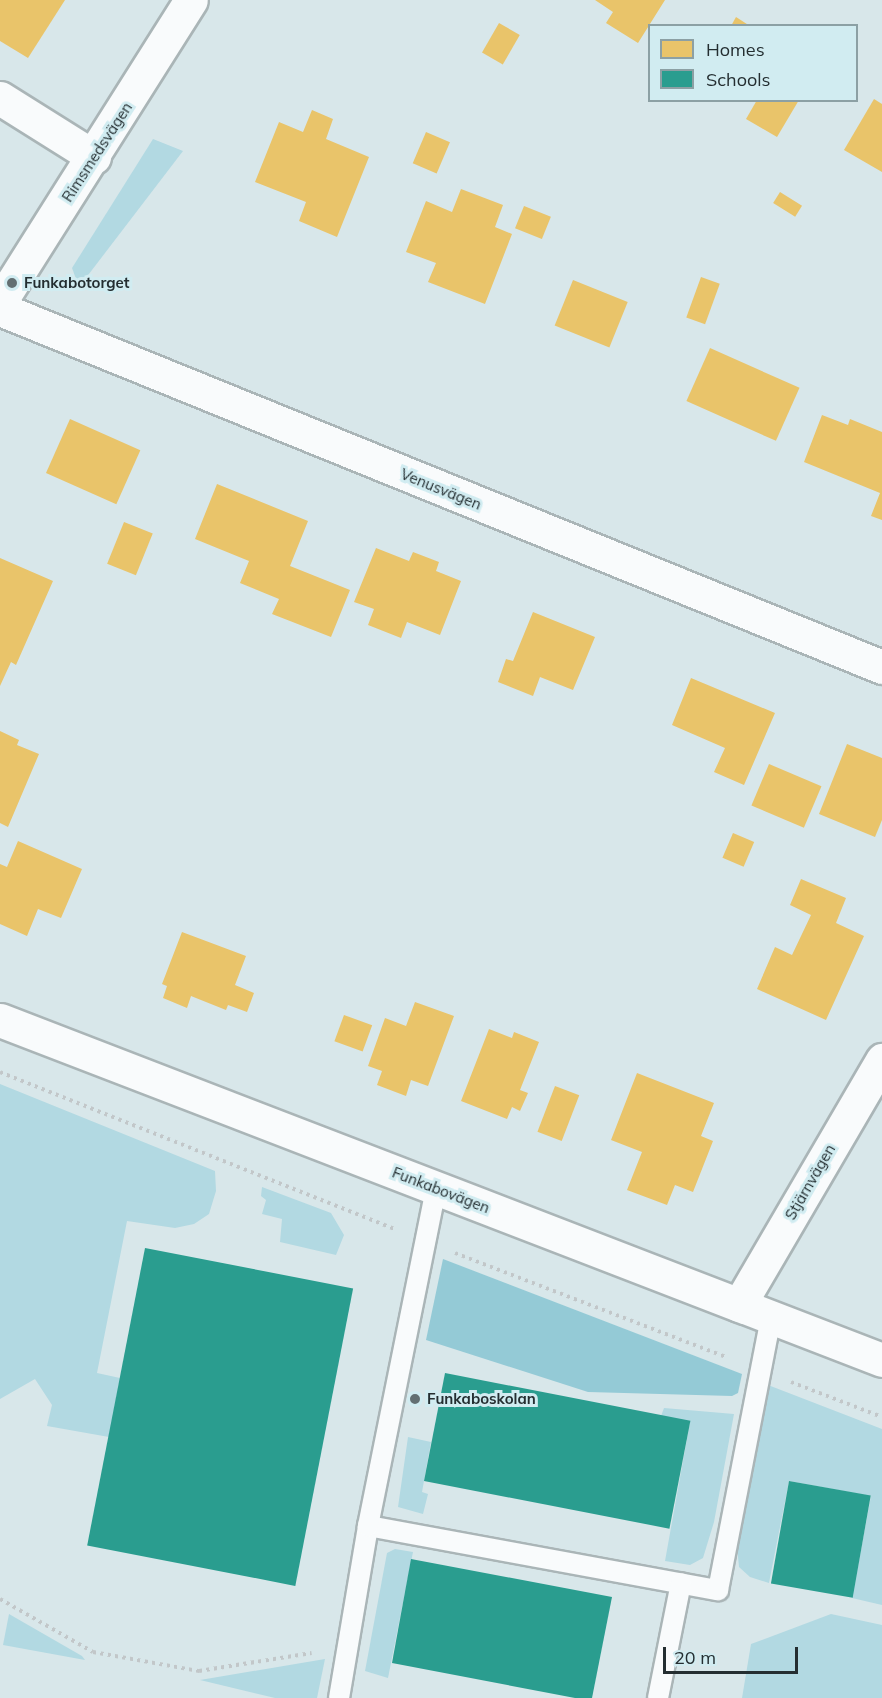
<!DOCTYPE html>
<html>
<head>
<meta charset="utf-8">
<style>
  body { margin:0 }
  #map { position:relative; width:882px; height:1698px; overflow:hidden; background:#d8e7ea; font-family:Mulish,sans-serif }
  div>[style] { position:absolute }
  .green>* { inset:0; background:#b2d9e2 }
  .forest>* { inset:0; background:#94cad6 }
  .homes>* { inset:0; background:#e9c46a; transform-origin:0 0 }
  .schools>* { inset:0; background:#2a9d8f; transform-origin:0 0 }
  .path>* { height:4px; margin-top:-2px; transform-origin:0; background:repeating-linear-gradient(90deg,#c2c7c9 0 3px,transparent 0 7.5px) }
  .roads { filter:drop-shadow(2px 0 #aab5b7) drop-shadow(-2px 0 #aab5b7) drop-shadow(0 2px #aab5b7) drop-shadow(0 -2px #aab5b7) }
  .lane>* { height:20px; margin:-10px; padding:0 10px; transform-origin:10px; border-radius:10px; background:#f9fbfc }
  .street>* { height:33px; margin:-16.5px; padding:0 16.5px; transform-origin:16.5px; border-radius:16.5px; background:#f9fbfc }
  .secondary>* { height:33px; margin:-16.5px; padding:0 16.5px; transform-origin:16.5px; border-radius:16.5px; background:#f9fbfc }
  .dots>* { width:16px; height:16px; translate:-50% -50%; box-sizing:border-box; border:3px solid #d1ecf1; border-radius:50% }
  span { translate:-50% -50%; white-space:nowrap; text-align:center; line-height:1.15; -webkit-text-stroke:6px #d1ecf1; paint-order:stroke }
  .street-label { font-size:15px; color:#242e31 }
  .poi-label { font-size:15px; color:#242e31; font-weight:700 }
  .left { translate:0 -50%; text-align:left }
  .legend { position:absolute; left:648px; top:24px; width:210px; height:78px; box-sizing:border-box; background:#d1ecf1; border:2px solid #8ca0a4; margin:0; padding:8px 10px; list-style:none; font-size:18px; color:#242e31 }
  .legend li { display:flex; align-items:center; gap:12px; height:30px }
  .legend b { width:30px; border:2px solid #8ca0a4 }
  .scale { position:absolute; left:663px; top:1647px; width:135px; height:27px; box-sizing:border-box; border:3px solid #242e31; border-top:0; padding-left:8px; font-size:18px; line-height:21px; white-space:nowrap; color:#242e31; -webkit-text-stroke:4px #d1ecf1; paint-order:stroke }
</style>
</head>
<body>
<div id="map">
  <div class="green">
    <i style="clip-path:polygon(153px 139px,183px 151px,79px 287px,72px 268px)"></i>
    <i style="clip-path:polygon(0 1084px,215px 1171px,216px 1191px,209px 1214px,194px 1224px,175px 1228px,127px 1221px,97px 1373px,120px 1378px,109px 1437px,47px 1426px,52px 1405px,35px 1379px,0 1399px)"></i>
    <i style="clip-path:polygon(262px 1187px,331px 1213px,344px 1235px,336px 1255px,280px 1242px,282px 1219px,262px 1214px,266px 1200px,261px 1196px)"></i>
    <i style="clip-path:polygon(768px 1385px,882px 1429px,882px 1605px,852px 1598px,871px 1496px,789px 1481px,769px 1583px,750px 1577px,739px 1567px,737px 1546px)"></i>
    <i style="clip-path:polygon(664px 1408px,734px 1414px,714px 1522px,703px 1558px,690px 1565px,665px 1561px,690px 1422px,661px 1416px)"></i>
    <i style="clip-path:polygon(408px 1437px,431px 1442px,422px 1492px,428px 1494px,423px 1514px,398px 1507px)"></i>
    <i style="clip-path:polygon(395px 1549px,413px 1552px,388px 1678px,365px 1671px,387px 1553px)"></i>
    <i style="clip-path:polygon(9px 1614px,82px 1656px,85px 1660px,3px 1645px)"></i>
    <i style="clip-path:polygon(831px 1614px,882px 1625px,882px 1698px,742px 1698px,751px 1644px)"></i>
    <i style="clip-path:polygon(325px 1659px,317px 1698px,275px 1698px,200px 1680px)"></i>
  </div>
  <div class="forest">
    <i style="clip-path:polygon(443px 1259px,742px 1374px,738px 1393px,732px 1396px,588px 1392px,426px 1340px)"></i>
  </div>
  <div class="homes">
    <i style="clip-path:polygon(0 0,65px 0,28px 58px,0 41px)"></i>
    <i style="clip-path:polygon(595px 0,665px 0,638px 43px,606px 23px,613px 12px)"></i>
    <i style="clip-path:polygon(736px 17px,750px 26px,731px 26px)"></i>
    <i style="left:499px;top:23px;width:24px;height:34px;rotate:30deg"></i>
    <i style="clip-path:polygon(874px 99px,882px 104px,882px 172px,844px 150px)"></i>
    <i style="clip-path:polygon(757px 100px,799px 100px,777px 137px,746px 119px)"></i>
    <i style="clip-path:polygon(312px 110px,333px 119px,326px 139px,369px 157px,337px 237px,299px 221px,306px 202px,255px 182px,279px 122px,303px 132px)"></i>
    <i style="left:426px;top:132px;width:26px;height:34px;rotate:23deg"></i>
    <i style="clip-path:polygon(461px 189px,503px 205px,495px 227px,512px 234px,485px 304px,428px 282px,436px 263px,406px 252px,426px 201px,452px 212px)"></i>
    <i style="left:780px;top:192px;width:26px;height:13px;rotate:32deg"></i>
    <i style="left:524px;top:206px;width:29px;height:24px;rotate:22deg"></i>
    <i style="left:701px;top:277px;width:20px;height:43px;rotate:20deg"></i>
    <i style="left:573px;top:280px;width:59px;height:49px;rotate:22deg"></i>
    <i style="left:710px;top:348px;width:98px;height:58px;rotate:24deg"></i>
    <i style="clip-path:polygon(822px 415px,848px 425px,850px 419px,882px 432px,882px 520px,871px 516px,880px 493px,804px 462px)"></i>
    <i style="left:70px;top:419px;width:77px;height:59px;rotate:24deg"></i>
    <i style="clip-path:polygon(217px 484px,308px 521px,290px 566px,350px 590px,331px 637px,272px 614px,279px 599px,240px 583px,249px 561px,195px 539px)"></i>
    <i style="left:124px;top:522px;width:31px;height:45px;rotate:22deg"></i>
    <i style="clip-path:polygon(376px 548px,409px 561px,413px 552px,439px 562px,436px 571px,461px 581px,440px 635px,407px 622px,401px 638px,368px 625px,374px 609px,354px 602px)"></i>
    <i style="clip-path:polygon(0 558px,53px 581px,16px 665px,11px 662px,0 686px)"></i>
    <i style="clip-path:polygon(533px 612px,595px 637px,573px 690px,540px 677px,533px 696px,498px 682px,506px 659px,513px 661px)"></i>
    <i style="clip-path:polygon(691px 678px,775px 713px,744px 785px,714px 772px,725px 748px,672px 725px)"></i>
    <i style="clip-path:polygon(0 731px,19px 740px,17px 745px,39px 754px,8px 827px,0 823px)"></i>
    <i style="clip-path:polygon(847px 744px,882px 758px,882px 820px,875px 837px,819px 814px)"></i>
    <i style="left:769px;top:764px;width:57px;height:45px;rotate:23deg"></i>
    <i style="left:733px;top:833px;width:23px;height:27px;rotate:23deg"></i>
    <i style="clip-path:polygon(18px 841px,82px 869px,61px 918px,38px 909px,27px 936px,0 924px,0 864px,7px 867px)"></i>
    <i style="clip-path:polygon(801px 879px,846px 898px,836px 923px,864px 936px,826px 1020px,757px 989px,775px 947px,792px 955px,811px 915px,790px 905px)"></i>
    <i style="clip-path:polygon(182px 932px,246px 956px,235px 985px,254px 993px,247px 1012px,228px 1005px,226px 1010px,191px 996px,187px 1008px,163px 998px,167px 986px,162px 984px)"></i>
    <i style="clip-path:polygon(415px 1002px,454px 1016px,428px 1086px,411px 1080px,406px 1096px,377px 1085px,382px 1071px,368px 1066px,385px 1018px,406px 1026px)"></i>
    <i style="left:344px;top:1015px;width:30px;height:28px;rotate:20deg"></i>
    <i style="clip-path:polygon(489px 1029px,512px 1038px,514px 1032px,539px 1042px,520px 1090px,528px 1093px,520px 1111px,512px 1107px,507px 1119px,461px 1101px)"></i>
    <i style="clip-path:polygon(637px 1073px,714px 1103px,701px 1136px,713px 1141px,693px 1192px,675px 1185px,667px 1205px,627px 1190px,642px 1152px,611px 1140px)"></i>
    <i style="left:555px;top:1086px;width:26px;height:49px;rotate:21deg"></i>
  </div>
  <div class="schools">
    <i style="left:145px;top:1248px;width:212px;height:303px;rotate:11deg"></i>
    <i style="left:445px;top:1373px;width:250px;height:110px;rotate:11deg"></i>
    <i style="left:789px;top:1481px;width:83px;height:104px;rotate:10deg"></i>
    <i style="clip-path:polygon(411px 1559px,612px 1597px,592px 1698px,575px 1698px,392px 1663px)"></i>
  </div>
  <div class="path">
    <i style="left:0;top:1072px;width:425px;rotate:21.7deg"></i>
    <i style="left:455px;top:1253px;width:292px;rotate:21deg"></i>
    <i style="left:791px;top:1382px;width:97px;rotate:21deg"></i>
    <i style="left:0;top:1599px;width:107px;rotate:29.7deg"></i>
    <i style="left:93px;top:1652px;width:108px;rotate:10.2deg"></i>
    <i style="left:199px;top:1671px;width:114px;rotate:-9.1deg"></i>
  </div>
  <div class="roads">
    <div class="lane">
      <i style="left:368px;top:1526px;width:356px;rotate:10.4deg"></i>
      <i style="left:718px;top:1590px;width:278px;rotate:-79deg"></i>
      <i style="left:339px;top:1698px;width:174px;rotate:-80.4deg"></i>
      <i style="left:368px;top:1526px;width:345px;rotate:-78.6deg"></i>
      <i style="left:658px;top:1698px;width:117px;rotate:-78.7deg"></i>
    </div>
    <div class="street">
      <i style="left:0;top:98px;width:111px;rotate:32.1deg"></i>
      <i style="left:0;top:302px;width:357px;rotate:-57.7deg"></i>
      <i style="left:0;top:309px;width:952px;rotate:22.09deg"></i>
      <i style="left:739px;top:1305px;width:284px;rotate:-59.7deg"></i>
    </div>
    <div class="secondary">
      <i style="left:0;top:1020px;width:945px;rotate:21.08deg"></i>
    </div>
  </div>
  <div class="dots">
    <i style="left:12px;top:283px;background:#636f72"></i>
    <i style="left:415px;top:1399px;background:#636f72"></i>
  </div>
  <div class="street-label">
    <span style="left:97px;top:152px;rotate:-57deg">Rimsmedsvägen</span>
    <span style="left:441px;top:489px;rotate:22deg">Venusvägen</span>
    <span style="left:810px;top:1182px;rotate:-60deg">Stjärnvägen</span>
    <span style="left:441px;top:1190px;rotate:21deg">Funkabovägen</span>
  </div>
  <div class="poi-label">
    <span class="left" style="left:24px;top:283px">Funkabotorget</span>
    <span class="left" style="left:427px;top:1399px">Funkaboskolan</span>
  </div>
  <ul class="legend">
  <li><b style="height:16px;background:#e9c46a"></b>Homes</li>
  <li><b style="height:16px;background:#2a9d8f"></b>Schools</li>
  </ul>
  <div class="scale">20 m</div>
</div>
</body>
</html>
